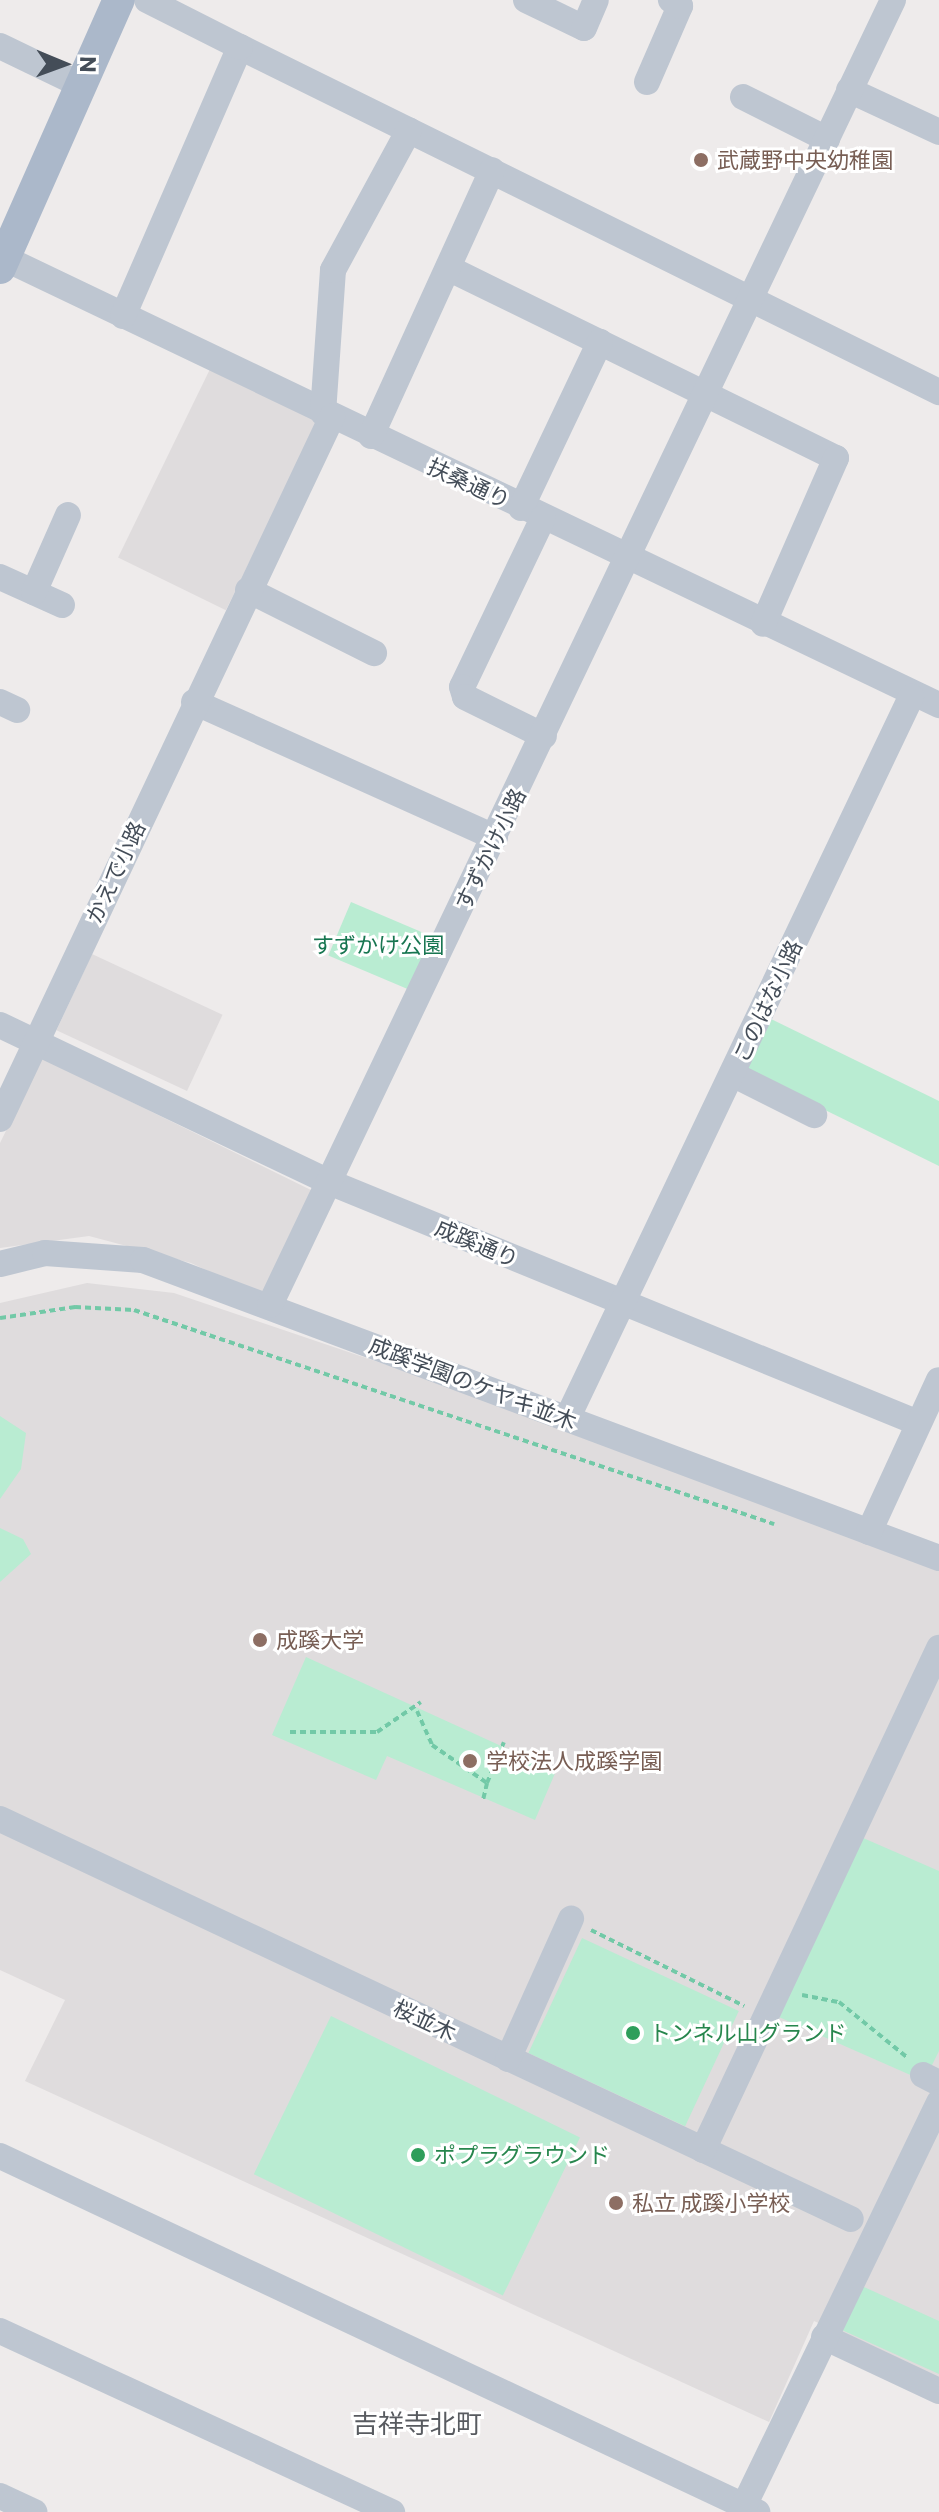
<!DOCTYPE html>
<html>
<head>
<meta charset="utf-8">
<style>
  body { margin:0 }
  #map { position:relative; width:939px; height:2512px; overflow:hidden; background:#eeebeb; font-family:Commissioner,"Noto Sans JP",sans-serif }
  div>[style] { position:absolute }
  .education>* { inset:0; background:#dfdcdd; transform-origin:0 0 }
  .green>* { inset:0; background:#b9ecd2; transform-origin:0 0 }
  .path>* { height:4px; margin-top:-2px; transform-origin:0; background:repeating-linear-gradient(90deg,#72c9a7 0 6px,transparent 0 10px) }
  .minor>* { height:26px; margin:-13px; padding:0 13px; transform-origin:13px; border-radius:13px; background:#bec6d1 }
  .major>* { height:32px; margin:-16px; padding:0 16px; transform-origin:16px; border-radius:16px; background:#abb8ca }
  .dots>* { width:22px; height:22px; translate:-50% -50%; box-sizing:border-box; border:4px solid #fff; border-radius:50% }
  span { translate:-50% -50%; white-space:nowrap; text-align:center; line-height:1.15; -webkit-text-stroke:6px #fff; paint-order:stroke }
  .education-label { font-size:22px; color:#785e54 }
  .left { translate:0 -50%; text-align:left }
  .street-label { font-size:22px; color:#444d58 }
  .park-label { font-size:22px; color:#187651 }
  .leisure-label { font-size:22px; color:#27864d }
  .quarter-label { font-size:26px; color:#585b60 }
  .north { position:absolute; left:24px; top:24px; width:80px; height:80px; -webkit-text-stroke:6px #fff; paint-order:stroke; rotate:91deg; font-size:22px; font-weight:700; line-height:32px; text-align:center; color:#444d58 }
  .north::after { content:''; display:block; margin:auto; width:28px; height:36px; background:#444d58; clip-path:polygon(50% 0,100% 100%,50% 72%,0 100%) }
</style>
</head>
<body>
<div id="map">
  <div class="education">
    <i style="left:211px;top:367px;width:120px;height:212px;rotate:26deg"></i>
    <i style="left:92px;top:954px;width:144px;height:84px;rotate:25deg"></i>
    <i style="clip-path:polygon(42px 1058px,313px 1191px,268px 1299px,191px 1263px,89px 1236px,0 1248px,0 1143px)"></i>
    <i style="clip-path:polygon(87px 1283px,174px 1293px,939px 1552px,939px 2379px,814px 2321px,769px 2422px,25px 2081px,65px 2000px,0 1970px,0 1303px)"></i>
  </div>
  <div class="green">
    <i style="left:351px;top:902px;width:88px;height:58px;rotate:23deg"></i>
    <i style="clip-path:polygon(769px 1018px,939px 1101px,939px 1166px,746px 1071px)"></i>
    <i style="clip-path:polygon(0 1416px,26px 1433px,21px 1469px,0 1499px)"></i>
    <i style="clip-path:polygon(0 1528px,23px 1539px,31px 1554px,0 1582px)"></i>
    <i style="clip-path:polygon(306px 1657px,556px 1771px,535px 1820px,387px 1756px,376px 1780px,272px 1735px)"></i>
    <i style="clip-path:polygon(854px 1834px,939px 1871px,939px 2051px,924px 2081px,772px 2014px)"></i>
    <i style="left:582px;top:1938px;width:173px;height:127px;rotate:25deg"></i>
    <i style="left:331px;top:2016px;width:277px;height:176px;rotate:26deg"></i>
    <i style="clip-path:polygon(853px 2282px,939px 2321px,939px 2374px,833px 2326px)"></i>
  </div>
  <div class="path">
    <i style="left:0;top:1318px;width:76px;rotate:-8.3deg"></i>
    <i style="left:75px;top:1307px;width:59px;rotate:2.9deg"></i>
    <i style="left:134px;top:1310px;width:675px;rotate:18.49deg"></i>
    <i style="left:417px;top:1711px;width:37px;rotate:66deg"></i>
    <i style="left:432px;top:1745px;width:67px;rotate:34.6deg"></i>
    <i style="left:487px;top:1783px;width:17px;rotate:103deg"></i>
    <i style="left:290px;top:1732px;width:87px"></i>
    <i style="left:377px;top:1732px;width:53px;rotate:-34.3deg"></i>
    <i style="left:487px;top:1783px;width:44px;rotate:-67.5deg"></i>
    <i style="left:591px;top:1930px;width:171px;rotate:26.4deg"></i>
    <i style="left:802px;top:1995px;width:38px;rotate:11deg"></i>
    <i style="left:839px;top:2002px;width:89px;rotate:39.1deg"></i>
  </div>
  <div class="minor">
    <i style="left:526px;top:0;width:64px;rotate:25.8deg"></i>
    <i style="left:584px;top:28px;width:30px;rotate:-67deg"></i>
    <i style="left:0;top:46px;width:88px;rotate:25.7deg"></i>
    <i style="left:240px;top:47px;width:780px;rotate:26.27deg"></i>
    <i style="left:647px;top:82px;width:83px;rotate:-66.5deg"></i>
    <i style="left:680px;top:6px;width:11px;rotate:-146deg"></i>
    <i style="left:849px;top:90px;width:99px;rotate:25deg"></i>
    <i style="left:743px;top:97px;width:94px;rotate:26.6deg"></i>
    <i style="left:0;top:256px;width:1041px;rotate:25.56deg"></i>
    <i style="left:448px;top:268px;width:432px;rotate:26.1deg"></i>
    <i style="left:836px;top:458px;width:181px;rotate:113.7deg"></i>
    <i style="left:123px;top:316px;width:293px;rotate:-66.5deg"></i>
    <i style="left:240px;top:47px;width:104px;rotate:-153.2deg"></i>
    <i style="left:323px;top:413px;width:143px;rotate:-86deg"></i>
    <i style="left:333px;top:270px;width:159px;rotate:-61.5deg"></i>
    <i style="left:371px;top:436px;width:292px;rotate:-65.5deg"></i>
    <i style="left:521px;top:508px;width:184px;rotate:-64.6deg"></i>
    <i style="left:543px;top:518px;width:187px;rotate:115.6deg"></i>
    <i style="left:462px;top:687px;width:10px;rotate:73deg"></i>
    <i style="left:465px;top:697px;width:88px;rotate:26.3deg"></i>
    <i style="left:0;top:577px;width:68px;rotate:24.3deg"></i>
    <i style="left:248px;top:590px;width:141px;rotate:26.6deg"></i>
    <i style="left:34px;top:592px;width:84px;rotate:-66.2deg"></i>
    <i style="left:0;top:702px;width:19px;rotate:25deg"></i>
    <i style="left:194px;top:702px;width:330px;rotate:24.2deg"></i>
    <i style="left:0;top:1025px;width:365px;rotate:25.5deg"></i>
    <i style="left:329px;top:1182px;width:636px;rotate:22.25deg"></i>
    <i style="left:732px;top:1074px;width:92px;rotate:26.6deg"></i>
    <i style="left:0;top:1119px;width:777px;rotate:-64.69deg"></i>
    <i style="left:0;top:1264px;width:46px;rotate:-13.7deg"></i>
    <i style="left:45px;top:1253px;width:98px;rotate:4.1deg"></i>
    <i style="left:143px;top:1260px;width:850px;rotate:20.52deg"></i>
    <i style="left:270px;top:1305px;width:1446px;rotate:-64.48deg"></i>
    <i style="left:567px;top:1419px;width:800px;rotate:-64.52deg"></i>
    <i style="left:869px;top:1532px;width:167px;rotate:-65.3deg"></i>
    <i style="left:0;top:1819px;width:940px;rotate:25.18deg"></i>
    <i style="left:508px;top:2059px;width:154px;rotate:-65.8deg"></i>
    <i style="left:923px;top:2075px;width:18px;rotate:27deg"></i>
    <i style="left:703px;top:2150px;width:555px;rotate:-64.82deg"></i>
    <i style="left:0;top:2156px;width:837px;rotate:25.19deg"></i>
    <i style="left:0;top:2331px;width:432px;rotate:24.8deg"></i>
    <i style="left:824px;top:2337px;width:127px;rotate:25.2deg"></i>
    <i style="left:0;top:2496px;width:38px;rotate:25deg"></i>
    <i style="left:741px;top:2512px;width:455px;rotate:-64.2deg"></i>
  </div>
  <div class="major">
    <i style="left:0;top:268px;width:293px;rotate:-66.1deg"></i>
  </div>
  <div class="dots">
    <i style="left:701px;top:160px;background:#8d6e63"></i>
    <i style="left:260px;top:1640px;background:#8d6e63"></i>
    <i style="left:470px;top:1761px;background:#8d6e63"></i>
    <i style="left:633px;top:2033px;background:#2e9e5b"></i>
    <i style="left:418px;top:2155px;background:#2e9e5b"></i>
    <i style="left:616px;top:2203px;background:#8d6e63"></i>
  </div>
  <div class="education-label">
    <span class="left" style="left:717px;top:160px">武蔵野中央幼稚園</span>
    <span class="left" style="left:276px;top:1640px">成蹊大学</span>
    <span class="left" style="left:486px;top:1761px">学校法人成蹊学園</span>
    <span class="left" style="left:632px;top:2203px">私立 成蹊小学校</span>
  </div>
  <div class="street-label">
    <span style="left:469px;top:483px;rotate:25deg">扶桑通り</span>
    <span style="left:490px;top:849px;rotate:-64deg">すずかけ小路</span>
    <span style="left:115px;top:872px;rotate:-65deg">かえで小路</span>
    <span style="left:767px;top:1001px;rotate:-65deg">このはな小路</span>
    <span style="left:477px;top:1243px;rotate:23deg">成蹊通り</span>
    <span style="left:473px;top:1383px;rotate:21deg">成蹊学園のケヤキ並木</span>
    <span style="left:425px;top:2020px;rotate:25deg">桜並木</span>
  </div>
  <div class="park-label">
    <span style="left:378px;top:945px">すずかけ公園</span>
  </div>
  <div class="leisure-label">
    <span class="left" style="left:649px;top:2033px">トンネル山グランド</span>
    <span class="left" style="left:434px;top:2155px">ポプラグラウンド</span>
  </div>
  <div class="quarter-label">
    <span style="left:417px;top:2423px">吉祥寺北町</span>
  </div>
  <div class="north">N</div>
</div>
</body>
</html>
